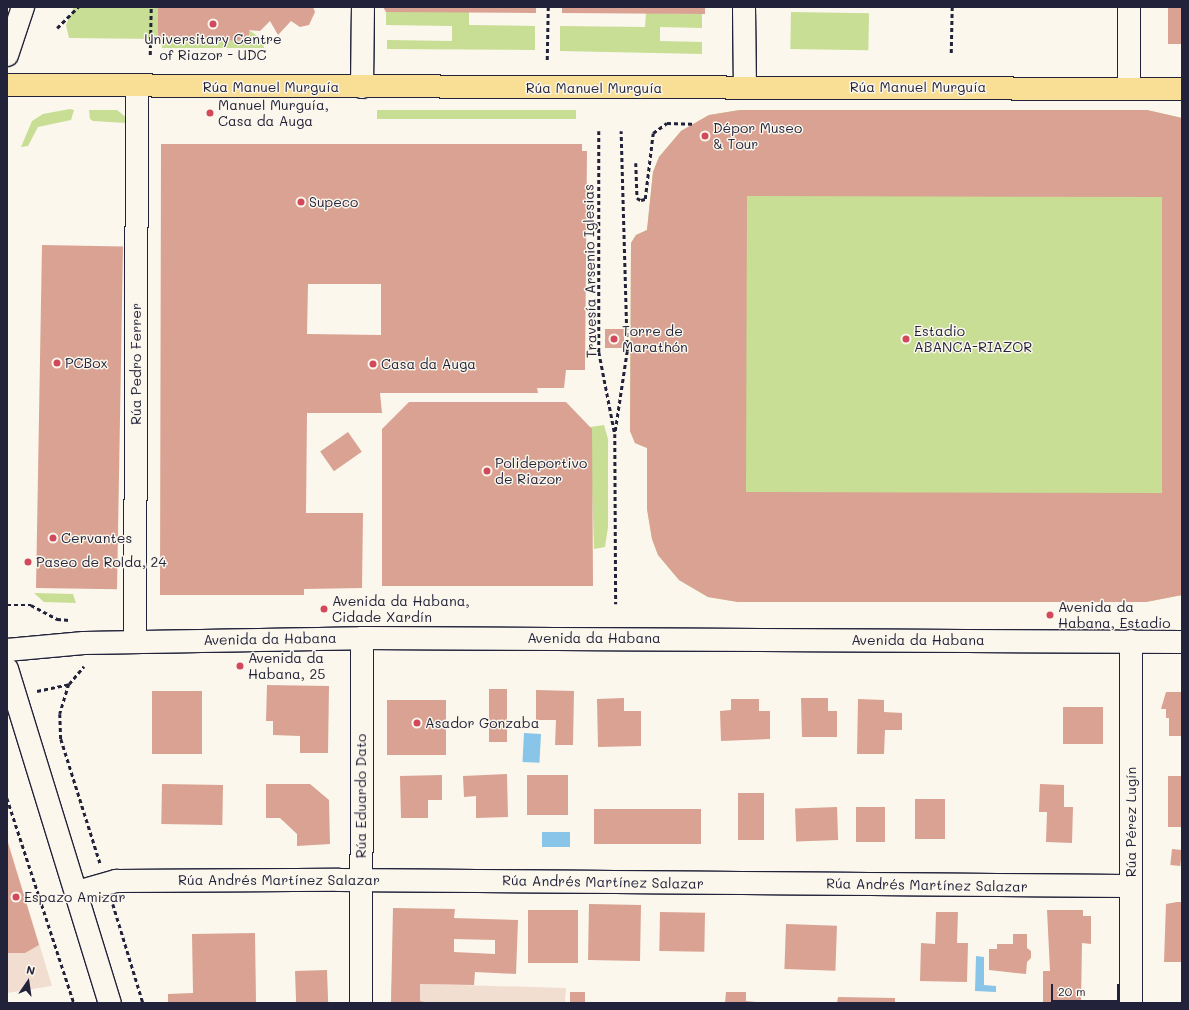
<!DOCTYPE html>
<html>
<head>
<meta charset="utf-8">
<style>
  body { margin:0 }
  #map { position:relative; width:1189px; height:1010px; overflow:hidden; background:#fbf7ec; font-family:Mali,sans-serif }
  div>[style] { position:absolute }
  .built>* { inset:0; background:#f1ded1 }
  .green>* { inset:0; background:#c7de94; transform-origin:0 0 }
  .water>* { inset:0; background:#89c4e9; transform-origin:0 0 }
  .building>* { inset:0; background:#d9a292; transform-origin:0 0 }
  .path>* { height:2.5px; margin-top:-1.25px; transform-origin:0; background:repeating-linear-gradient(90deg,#22223b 0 4px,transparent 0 7px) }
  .roads { filter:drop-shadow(1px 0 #22223b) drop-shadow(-1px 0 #22223b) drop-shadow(0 1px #22223b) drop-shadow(0 -1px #22223b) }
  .minor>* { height:22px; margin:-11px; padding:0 11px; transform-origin:11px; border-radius:11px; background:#fbf7ec }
  .major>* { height:22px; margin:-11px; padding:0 11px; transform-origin:11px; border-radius:11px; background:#f9df96 }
  .dots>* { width:11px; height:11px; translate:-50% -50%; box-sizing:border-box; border:2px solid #fbf7ec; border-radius:50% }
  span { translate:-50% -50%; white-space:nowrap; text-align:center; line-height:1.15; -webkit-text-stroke:3px #fbf7ec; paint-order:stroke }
  .poi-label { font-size:14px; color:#22223b }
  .left { translate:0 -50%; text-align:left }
  .street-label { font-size:14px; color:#22223b }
  .frame { position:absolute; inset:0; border:8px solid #22223b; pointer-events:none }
  .north { position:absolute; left:8px; top:962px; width:40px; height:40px; -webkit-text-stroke:3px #fbf7ec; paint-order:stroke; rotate:13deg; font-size:11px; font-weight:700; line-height:16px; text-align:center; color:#22223b }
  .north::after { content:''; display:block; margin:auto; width:14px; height:18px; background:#22223b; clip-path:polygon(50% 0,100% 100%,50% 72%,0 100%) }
  .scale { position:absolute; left:1051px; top:984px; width:68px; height:18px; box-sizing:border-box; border:2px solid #22223b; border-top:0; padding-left:5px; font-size:12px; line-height:14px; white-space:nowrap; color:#22223b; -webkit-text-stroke:3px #fbf7ec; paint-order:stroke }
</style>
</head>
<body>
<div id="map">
  <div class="built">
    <i style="clip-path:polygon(7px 838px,52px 986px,7px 993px)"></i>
    <i style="clip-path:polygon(391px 983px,566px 988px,565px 1003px,391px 1003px)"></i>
  </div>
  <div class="green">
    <i style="clip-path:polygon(74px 7px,158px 7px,158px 39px,69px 38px,66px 25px)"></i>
    <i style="clip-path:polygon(386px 12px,469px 12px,469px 25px,535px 26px,535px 50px,387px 49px,387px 40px,452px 41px,452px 26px,386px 25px)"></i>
    <i style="left:791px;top:12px;width:78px;height:37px;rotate:1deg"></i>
    <i style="clip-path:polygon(646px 13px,702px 14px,702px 28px,660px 27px,660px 41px,702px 42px,702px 54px,560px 51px,560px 26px,645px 27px)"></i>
    <i style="clip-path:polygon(249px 30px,263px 40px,264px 48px,162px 48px,161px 39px,249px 41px)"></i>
    <i style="clip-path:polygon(70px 109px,74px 110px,71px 120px,38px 127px,28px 146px,21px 147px,32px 121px,43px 114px)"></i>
    <i style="clip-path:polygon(89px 110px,117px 110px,128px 119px,126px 123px,93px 121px,90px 119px)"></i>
    <i style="left:377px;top:110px;width:199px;height:9px"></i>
    <i style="clip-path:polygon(1147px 110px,1182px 118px,1182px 595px,1146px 602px,738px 602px,708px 597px,679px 580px,658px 555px,652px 539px,647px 509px,647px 448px,635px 443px,630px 431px,631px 243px,636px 235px,647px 230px,653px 172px,659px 157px,681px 131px,709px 115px,740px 110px)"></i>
    <i style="clip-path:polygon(604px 425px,608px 439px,608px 527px,605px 547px,594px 549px,590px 427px)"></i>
    <i style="clip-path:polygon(34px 593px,73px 594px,76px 603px,44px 602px)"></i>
  </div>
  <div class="water">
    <i style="left:524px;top:733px;width:17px;height:29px;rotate:3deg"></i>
    <i style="left:570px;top:832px;width:15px;height:28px;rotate:90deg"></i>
    <i style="clip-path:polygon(976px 956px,984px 957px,984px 985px,996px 986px,996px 992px,975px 991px)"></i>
  </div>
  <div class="building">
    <i style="clip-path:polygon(158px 7px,313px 7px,315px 12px,309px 25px,300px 27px,291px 21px,278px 35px,270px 21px,260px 31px,249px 30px,249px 41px,161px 39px,158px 39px)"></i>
    <i style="clip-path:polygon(383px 7px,536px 7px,536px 13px,386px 12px)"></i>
    <i style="clip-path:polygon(562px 7px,705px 7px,705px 14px,562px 13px)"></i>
    <i style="left:1168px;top:7px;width:14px;height:37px"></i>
    <i style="clip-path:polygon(evenodd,1147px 110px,1182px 118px,1182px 595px,1146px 602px,738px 602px,708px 597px,679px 580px,658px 555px,652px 539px,647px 509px,647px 448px,635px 443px,630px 431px,631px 243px,636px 235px,647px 230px,653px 172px,659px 157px,681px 131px,709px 115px,740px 110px,1147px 110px,747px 196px,1162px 197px,1162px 493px,746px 492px,747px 196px)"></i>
    <i style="clip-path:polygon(evenodd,161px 144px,582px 144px,582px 151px,587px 151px,585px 370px,566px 370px,564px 388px,537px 388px,538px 393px,380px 393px,382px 413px,307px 413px,306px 513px,363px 513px,362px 588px,304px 589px,304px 595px,160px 595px,161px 144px,308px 284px,381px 284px,381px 335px,307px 334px,308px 284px)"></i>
    <i style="left:42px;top:245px;width:81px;height:343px;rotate:1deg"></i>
    <i style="left:605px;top:329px;width:19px;height:19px"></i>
    <i style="clip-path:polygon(409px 402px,566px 402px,592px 429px,593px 586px,382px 586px,382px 429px)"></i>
    <i style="left:348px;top:432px;width:24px;height:34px;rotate:55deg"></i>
    <i style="clip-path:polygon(267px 685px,329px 686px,328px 753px,300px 753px,300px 736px,273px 735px,273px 721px,266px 721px)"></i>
    <i style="left:489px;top:689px;width:18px;height:53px"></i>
    <i style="clip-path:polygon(536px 690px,574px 691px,573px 745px,555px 745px,556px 720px,536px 720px)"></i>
    <i style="left:152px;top:691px;width:50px;height:63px"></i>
    <i style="clip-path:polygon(1166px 692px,1182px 692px,1182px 736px,1169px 736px,1169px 718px,1166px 718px,1166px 709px,1161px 709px)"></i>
    <i style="clip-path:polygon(624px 698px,624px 711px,641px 711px,641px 746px,598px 747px,597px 699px)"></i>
    <i style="clip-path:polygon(801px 698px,828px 698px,828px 711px,837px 711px,837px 737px,802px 737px)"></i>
    <i style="clip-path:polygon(731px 699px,759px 699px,759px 711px,770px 711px,770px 739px,721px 741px,720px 711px,731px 710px)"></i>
    <i style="clip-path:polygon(858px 699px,884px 700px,884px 712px,902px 713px,902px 730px,885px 730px,884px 754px,857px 754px)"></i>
    <i style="left:387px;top:700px;width:59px;height:55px"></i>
    <i style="left:1063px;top:707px;width:40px;height:37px"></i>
    <i style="clip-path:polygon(507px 774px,508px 817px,476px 818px,476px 796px,464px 797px,463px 776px)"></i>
    <i style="clip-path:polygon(442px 775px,442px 800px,428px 800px,428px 818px,401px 818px,400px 776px)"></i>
    <i style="left:568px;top:775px;width:40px;height:41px;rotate:90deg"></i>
    <i style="left:1168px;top:776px;width:14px;height:51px"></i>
    <i style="left:162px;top:784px;width:61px;height:40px;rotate:1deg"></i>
    <i style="clip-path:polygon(266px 784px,310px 784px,329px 800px,330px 844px,297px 846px,297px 834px,280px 818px,266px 818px)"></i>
    <i style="clip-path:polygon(1040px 784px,1064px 785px,1064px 807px,1073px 807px,1072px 843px,1046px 842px,1047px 812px,1039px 812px)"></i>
    <i style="left:738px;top:793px;width:26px;height:47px"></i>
    <i style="left:945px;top:799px;width:40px;height:30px;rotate:90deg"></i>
    <i style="left:837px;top:807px;width:33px;height:42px;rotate:88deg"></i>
    <i style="left:885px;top:807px;width:35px;height:29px;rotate:90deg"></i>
    <i style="left:594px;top:809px;width:107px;height:35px"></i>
    <i style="clip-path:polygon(7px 840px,39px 945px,25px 953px,7px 953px)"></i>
    <i style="left:1172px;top:849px;width:10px;height:16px;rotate:6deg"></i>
    <i style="clip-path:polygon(1177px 902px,1182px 902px,1182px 962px,1164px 962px,1166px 904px)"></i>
    <i style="left:589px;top:904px;width:52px;height:56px;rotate:1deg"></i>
    <i style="clip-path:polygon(evenodd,393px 908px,455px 909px,454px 918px,518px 920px,516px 974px,475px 972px,474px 985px,420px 984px,420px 1001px,428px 1003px,391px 1003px,393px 908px,454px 939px,495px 940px,495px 954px,454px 952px,454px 939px)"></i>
    <i style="left:528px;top:910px;width:50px;height:53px"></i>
    <i style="clip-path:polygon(1047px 910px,1083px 910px,1083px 916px,1091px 916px,1091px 944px,1082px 943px,1081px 1003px,1043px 1003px,1043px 971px,1050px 971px)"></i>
    <i style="left:660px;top:912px;width:45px;height:39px;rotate:1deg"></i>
    <i style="clip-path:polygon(936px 912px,958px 912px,957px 943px,968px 943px,967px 982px,920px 981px,921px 943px,935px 944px)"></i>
    <i style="left:786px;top:924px;width:51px;height:45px;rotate:2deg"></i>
    <i style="clip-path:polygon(255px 933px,256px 1003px,168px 1003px,168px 994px,193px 993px,192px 934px)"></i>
    <i style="clip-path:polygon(1013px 934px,1027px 934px,1027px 948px,1031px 951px,1031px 958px,1027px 962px,1026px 974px,989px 970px,989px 949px,997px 949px,997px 944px,1013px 944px)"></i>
    <i style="left:327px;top:970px;width:33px;height:32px;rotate:88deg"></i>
    <i style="left:570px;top:992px;width:15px;height:11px"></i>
    <i style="clip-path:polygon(726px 992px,746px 992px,746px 1001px,768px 1003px,725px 1003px)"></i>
    <i style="clip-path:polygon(838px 997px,895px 998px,895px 1003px,837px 1003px)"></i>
  </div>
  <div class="path">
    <i style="left:57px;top:28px;width:30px;rotate:-45deg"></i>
    <i style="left:951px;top:53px;width:46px;rotate:-88.8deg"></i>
    <i style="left:150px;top:55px;width:48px;rotate:-88.8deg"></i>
    <i style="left:547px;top:60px;width:53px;rotate:-88.9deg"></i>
    <i style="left:599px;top:131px;width:221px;rotate:90deg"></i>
    <i style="left:599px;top:352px;width:84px;rotate:79deg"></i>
    <i style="left:615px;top:434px;width:170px;rotate:89.7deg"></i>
    <i style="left:636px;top:163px;width:35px;rotate:88deg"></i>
    <i style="left:637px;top:198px;width:4px;rotate:27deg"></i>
    <i style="left:641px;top:200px;width:4px;rotate:-14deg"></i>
    <i style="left:645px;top:199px;width:66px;rotate:-83.1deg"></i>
    <i style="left:653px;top:133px;width:17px;rotate:-36deg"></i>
    <i style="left:667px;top:123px;width:25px;rotate:2deg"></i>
    <i style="left:615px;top:431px;width:81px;rotate:-81.5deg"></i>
    <i style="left:627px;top:351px;width:220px;rotate:-91.6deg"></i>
    <i style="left:7px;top:605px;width:24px"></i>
    <i style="left:31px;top:605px;width:30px;rotate:28deg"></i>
    <i style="left:57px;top:619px;width:13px;rotate:4deg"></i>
    <i style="left:69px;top:684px;width:31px;rotate:107deg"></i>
    <i style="left:60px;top:714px;width:25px;rotate:88deg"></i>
    <i style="left:61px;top:739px;width:130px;rotate:72.5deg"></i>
    <i style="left:37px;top:691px;width:33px;rotate:-12deg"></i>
    <i style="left:69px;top:684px;width:23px;rotate:-50deg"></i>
    <i style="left:7px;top:798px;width:216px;rotate:71.9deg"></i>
    <i style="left:113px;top:904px;width:103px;rotate:73.1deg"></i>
  </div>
  <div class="roads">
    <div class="minor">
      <i style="left:744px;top:7px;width:79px;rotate:89.3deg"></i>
      <i style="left:1129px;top:7px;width:81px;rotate:90deg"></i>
      <i style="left:7px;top:55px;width:51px;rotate:-71.6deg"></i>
      <i style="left:362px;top:87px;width:80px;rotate:-89.3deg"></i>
      <i style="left:135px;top:641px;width:555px;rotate:-89.79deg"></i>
      <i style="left:1131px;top:641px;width:362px;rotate:90deg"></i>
      <i style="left:7px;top:650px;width:77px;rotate:-5.2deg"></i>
      <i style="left:84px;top:643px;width:278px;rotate:-1deg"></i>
      <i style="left:362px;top:638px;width:820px;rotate:0.28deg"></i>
      <i style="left:7px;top:669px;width:350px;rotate:72.9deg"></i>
      <i style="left:77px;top:892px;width:41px;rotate:-15.8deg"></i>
      <i style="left:116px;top:881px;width:223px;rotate:-0.3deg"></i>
      <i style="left:339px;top:880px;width:792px;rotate:0.43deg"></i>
      <i style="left:361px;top:1003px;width:365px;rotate:-89.8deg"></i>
    </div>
    <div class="major">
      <i style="left:7px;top:85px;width:1175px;rotate:0.2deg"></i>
    </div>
  </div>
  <div class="dots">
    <i style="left:213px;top:24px;background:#d1495b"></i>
    <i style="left:210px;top:113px;background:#d1495b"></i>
    <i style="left:705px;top:136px;background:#d1495b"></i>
    <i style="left:301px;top:202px;background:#d1495b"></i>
    <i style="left:614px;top:339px;background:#d1495b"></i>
    <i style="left:906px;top:339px;background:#d1495b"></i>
    <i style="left:57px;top:363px;background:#d1495b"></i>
    <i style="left:373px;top:364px;background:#d1495b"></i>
    <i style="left:487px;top:471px;background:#d1495b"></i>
    <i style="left:53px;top:538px;background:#d1495b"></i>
    <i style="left:28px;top:562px;background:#d1495b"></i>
    <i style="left:324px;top:609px;background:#d1495b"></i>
    <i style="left:1050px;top:615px;background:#d1495b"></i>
    <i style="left:240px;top:666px;background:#d1495b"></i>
    <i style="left:417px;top:723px;background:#d1495b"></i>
    <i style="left:16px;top:897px;background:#d1495b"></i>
  </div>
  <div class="poi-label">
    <span style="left:213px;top:47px">Universitary Centre<br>of Riazor - UDC</span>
    <span class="left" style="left:218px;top:113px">Manuel Murguía,<br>Casa da Auga</span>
    <span class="left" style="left:713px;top:136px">Dépor Museo<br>&amp; Tour</span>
    <span class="left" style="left:309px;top:202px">Supeco</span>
    <span class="left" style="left:622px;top:339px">Torre de<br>Marathón</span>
    <span class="left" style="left:914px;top:339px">Estadio<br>ABANCA-RIAZOR</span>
    <span class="left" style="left:65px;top:363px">PCBox</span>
    <span class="left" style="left:381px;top:364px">Casa da Auga</span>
    <span class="left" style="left:495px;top:471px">Polideportivo<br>de Riazor</span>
    <span class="left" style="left:61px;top:538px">Cervantes</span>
    <span class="left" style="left:36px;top:562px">Paseo de Rolda, 24</span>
    <span class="left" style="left:332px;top:609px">Avenida da Habana,<br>Cidade Xardín</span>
    <span class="left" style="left:1058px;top:615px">Avenida da<br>Habana, Estadio</span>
    <span class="left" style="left:248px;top:666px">Avenida da<br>Habana, 25</span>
    <span class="left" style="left:425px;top:723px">Asador Gonzaba</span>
    <span class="left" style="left:24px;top:897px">Espazo Amizar</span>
  </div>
  <div class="street-label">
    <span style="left:271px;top:87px">Rúa Manuel Murguía</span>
    <span style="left:918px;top:87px">Rúa Manuel Murguía</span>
    <span style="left:594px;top:88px">Rúa Manuel Murguía</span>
    <span style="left:590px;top:271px;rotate:-91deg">Travesía Arsenio Iglesias</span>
    <span style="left:136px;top:364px;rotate:-90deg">Rúa Pedro Ferrer</span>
    <span style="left:594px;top:638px">Avenida da Habana</span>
    <span style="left:270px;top:639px;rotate:-1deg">Avenida da Habana</span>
    <span style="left:918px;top:640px">Avenida da Habana</span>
    <span style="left:361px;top:796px;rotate:-90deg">Rúa Eduardo Dato</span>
    <span style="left:1131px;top:822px;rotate:-90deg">Rúa Pérez Lugín</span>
    <span style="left:279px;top:880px">Rúa Andrés Martínez Salazar</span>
    <span style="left:603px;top:882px;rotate:1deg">Rúa Andrés Martínez Salazar</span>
    <span style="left:927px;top:885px;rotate:1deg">Rúa Andrés Martínez Salazar</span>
  </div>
  <div class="frame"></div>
  <div class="north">N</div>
  <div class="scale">20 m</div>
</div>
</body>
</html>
